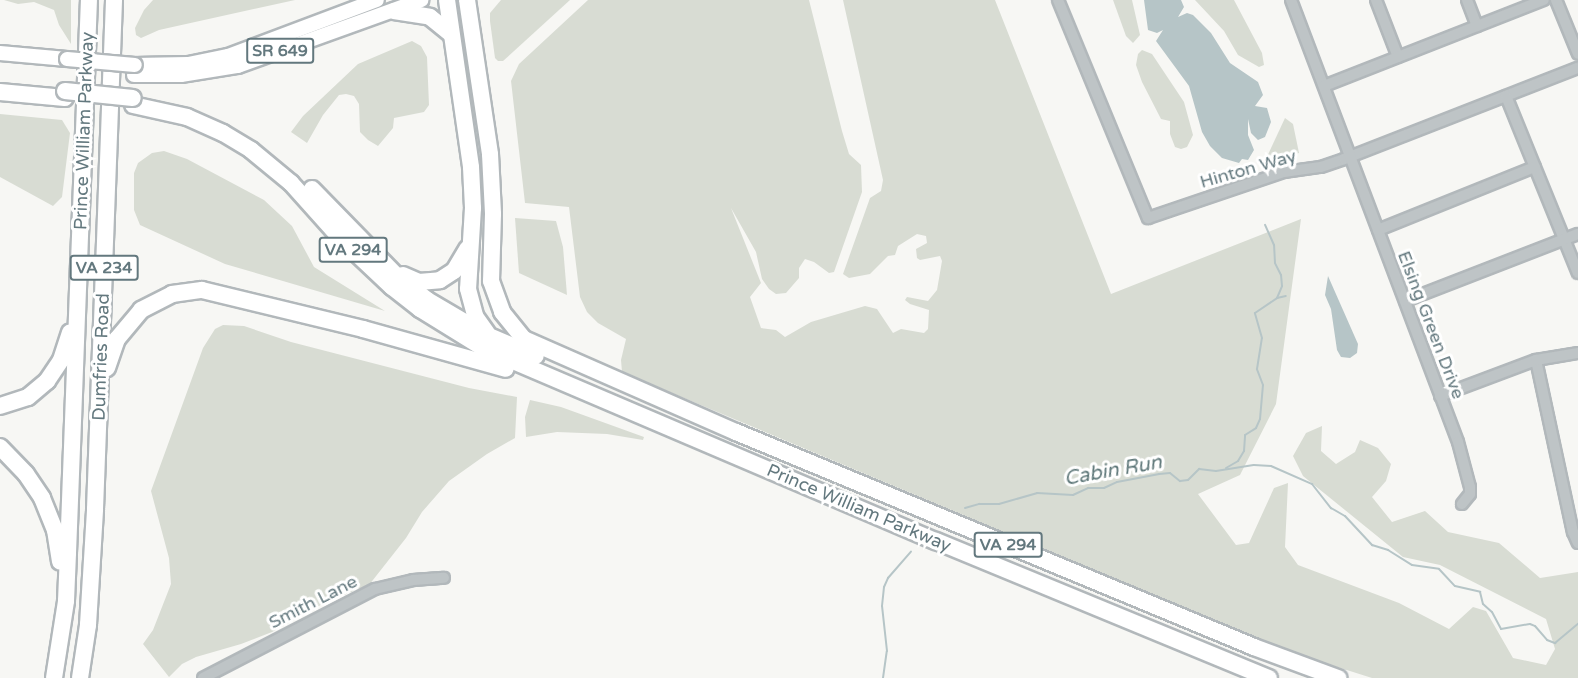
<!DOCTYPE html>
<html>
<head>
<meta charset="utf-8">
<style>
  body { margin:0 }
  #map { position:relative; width:1578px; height:678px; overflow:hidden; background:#f7f7f4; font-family:"Varela Round",sans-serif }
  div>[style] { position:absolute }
  .green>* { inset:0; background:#d8dcd3 }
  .water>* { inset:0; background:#b6c5c7 }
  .stream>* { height:2px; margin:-1px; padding:0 1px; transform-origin:1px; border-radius:1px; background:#b6c5c7 }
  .roads { filter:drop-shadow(2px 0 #b2b8bb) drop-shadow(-2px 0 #b2b8bb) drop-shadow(0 2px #b2b8bb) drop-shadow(0 -2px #b2b8bb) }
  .minor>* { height:10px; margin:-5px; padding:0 5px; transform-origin:5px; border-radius:5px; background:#bec4c6 }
  .major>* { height:14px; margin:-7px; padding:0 7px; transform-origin:7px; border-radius:7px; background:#fff }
  .highway>* { height:16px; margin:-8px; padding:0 8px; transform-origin:8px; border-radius:8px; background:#fff }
  .bridges { filter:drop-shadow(2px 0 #b2b8bb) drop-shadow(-2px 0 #b2b8bb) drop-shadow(0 2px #b2b8bb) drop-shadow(0 -2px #b2b8bb) }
  .major-bridge>* { height:14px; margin:-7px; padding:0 7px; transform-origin:7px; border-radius:7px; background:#fff }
  .highway-bridge>* { height:16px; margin:-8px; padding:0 8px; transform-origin:8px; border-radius:8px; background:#fff }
  span { translate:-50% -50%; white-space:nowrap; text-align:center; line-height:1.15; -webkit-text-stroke:6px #fff; paint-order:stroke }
  .shield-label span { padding:2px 4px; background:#fff; border:2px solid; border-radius:4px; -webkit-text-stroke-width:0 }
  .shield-label { font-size:16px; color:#63787e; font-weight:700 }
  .street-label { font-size:18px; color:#63787e }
  .water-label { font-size:20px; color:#5e7779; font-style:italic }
</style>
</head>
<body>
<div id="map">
  <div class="green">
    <i style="clip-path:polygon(4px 0,71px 0,71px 44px,59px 25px,54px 10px,34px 2px,18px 4px)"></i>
    <i style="clip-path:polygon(153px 0,295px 0,159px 30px,141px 38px,136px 35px,135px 28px,144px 10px)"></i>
    <i style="clip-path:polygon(501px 0,570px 0,503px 61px,498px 61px,495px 58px,490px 21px,490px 13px)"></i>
    <i style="clip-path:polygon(588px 0,809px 0,842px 131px,849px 154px,861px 165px,862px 192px,834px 272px,829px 273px,814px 262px,805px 259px,799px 268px,799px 278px,786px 293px,776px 294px,769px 289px,762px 279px,756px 252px,731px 208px,761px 283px,750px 297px,761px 328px,776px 330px,785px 337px,811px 322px,865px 306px,877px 309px,893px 333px,901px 329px,924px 333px,928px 329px,929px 310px,910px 304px,905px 300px,907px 297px,928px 301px,937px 290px,942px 261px,940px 256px,920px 260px,917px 258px,916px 249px,927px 243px,926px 236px,917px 234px,898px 246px,895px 255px,888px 256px,870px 274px,849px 278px,843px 274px,870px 198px,881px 191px,883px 180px,843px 0,995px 0,1111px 294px,1301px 219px,1276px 404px,1240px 475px,1198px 494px,1236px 545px,1249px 543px,1274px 488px,1288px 483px,1285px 547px,1298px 565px,1399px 603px,1449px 629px,1473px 607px,1486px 611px,1513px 658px,1546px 665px,1555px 649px,1546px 619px,1440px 565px,1403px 557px,1303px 476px,1293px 456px,1306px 433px,1322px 426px,1321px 451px,1336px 464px,1355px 452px,1360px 440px,1378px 448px,1391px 464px,1386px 481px,1372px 497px,1392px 522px,1425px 511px,1448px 532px,1499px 543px,1540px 578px,1578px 572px,1578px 678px,1372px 678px,1290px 652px,622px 372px,621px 360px,626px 339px,598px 323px,587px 312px,580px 297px,569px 207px,525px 203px,511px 81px,519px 64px)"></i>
    <i style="clip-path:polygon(1113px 0,1132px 0,1140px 35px,1133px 43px,1126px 36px)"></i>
    <i style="clip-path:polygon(1195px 0,1234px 0,1262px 53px,1264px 65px,1259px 67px,1238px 55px,1224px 31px)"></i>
    <i style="clip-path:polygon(412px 41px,421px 46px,427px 57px,429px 105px,424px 112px,394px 118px,393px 128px,378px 146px,368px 140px,360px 132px,359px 104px,354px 96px,346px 94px,339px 95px,323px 115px,307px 143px,291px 132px,303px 116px,358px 64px)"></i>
    <i style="clip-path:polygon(1142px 50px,1152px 54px,1184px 102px,1193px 135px,1187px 147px,1181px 149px,1175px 147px,1170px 134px,1170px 121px,1161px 119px,1142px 82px,1136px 65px,1138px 54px)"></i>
    <i style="clip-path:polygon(0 114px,62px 120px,70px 133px,62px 197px,53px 206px,0 177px)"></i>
    <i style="clip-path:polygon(1285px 118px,1293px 124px,1299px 153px,1265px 161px)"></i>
    <i style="clip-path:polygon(164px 151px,187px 159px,264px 200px,292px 226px,314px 267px,385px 311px,225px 264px,140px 225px,134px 210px,134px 173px,138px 163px,152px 153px)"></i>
    <i style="clip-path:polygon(515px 218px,556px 221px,563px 247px,567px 295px,519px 273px)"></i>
    <i style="clip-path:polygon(223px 325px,244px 326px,291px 342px,469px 388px,517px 397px,515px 438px,487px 454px,449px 481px,422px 512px,406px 538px,369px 585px,326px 602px,272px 632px,241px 644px,196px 657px,182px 664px,169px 677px,143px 644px,153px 630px,171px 584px,169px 558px,151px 491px,203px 348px,215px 329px)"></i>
    <i style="clip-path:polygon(530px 400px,561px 407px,644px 437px,643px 440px,607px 434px,557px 432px,526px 437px,525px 417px)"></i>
  </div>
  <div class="water">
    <i style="clip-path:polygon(1144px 0,1181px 0,1184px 7px,1178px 17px,1187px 13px,1193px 15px,1211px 33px,1230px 63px,1258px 82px,1263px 95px,1255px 106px,1267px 108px,1271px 122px,1265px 137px,1258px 140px,1251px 133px,1248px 119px,1248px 135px,1254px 150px,1248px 160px,1242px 159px,1239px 163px,1222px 158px,1210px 146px,1202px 132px,1189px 86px,1156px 41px,1163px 30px,1157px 33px,1148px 30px)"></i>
    <i style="clip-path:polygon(1328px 276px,1358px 344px,1357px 353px,1350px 358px,1341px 357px,1337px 350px,1331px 309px,1325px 295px)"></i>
  </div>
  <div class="stream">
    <i style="left:1277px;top:298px;width:9px;rotate:-13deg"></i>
    <i style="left:1226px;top:468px;width:14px;rotate:-30deg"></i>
    <i style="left:1238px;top:461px;width:12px;rotate:-59deg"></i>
    <i style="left:1244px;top:451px;width:16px;rotate:-86deg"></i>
    <i style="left:1245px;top:435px;width:13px;rotate:-32deg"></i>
    <i style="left:1256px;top:428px;width:10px;rotate:-66deg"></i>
    <i style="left:1260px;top:419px;width:34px;rotate:-85deg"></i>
    <i style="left:1263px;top:385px;width:17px;rotate:-111deg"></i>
    <i style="left:1257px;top:369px;width:31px;rotate:-81deg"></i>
    <i style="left:1262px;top:338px;width:26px;rotate:-106deg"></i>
    <i style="left:1255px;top:313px;width:27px;rotate:-34deg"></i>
    <i style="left:1277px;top:298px;width:13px;rotate:-67deg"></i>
    <i style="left:1282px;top:286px;width:11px;rotate:-95deg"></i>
    <i style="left:1281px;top:275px;width:13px;rotate:-117deg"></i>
    <i style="left:1275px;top:263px;width:18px;rotate:-93deg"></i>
    <i style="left:1274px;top:245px;width:22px;rotate:-114deg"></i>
    <i style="left:965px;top:508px;width:15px;rotate:-16deg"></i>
    <i style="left:979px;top:504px;width:20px"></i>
    <i style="left:999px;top:504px;width:40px;rotate:-16deg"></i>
    <i style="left:1037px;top:493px;width:36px;rotate:3deg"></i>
    <i style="left:1073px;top:495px;width:17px;rotate:-25deg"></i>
    <i style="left:1088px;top:488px;width:16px"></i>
    <i style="left:1104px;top:488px;width:14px;rotate:-25deg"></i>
    <i style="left:1117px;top:482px;width:43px;rotate:-10.8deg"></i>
    <i style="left:1159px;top:474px;width:11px;rotate:-5deg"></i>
    <i style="left:1170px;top:473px;width:13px;rotate:39deg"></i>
    <i style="left:1180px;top:481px;width:8px;rotate:-7deg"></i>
    <i style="left:1188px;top:480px;width:16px;rotate:-45deg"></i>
    <i style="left:1199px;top:469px;width:17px;rotate:7deg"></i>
    <i style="left:1216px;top:471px;width:38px;rotate:-9deg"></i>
    <i style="left:1254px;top:465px;width:17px;rotate:3deg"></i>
    <i style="left:1271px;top:466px;width:45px;rotate:23.7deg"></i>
    <i style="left:1312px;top:484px;width:31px;rotate:52deg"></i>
    <i style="left:1331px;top:508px;width:16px;rotate:30deg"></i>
    <i style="left:1345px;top:516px;width:40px;rotate:47deg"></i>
    <i style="left:1372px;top:545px;width:17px;rotate:17deg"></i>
    <i style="left:1388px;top:550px;width:28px;rotate:32deg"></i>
    <i style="left:1412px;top:565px;width:27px;rotate:8deg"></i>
    <i style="left:1439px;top:569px;width:23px;rotate:47deg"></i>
    <i style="left:1455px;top:586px;width:26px;rotate:13deg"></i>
    <i style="left:1480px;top:592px;width:12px;rotate:76deg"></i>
    <i style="left:1483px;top:604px;width:12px;rotate:42deg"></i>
    <i style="left:1492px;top:612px;width:19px;rotate:62deg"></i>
    <i style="left:1501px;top:629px;width:29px;rotate:-10deg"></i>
    <i style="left:1530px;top:624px;width:5px;rotate:22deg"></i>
    <i style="left:1535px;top:626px;width:18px;rotate:49deg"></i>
    <i style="left:1547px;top:640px;width:9px;rotate:21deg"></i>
    <i style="left:1555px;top:643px;width:30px;rotate:-40deg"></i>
    <i style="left:883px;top:678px;width:27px;rotate:-82deg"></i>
    <i style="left:887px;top:651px;width:45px;rotate:-96.3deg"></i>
    <i style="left:882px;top:606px;width:19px;rotate:-84deg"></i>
    <i style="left:884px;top:587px;width:10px;rotate:-66deg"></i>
    <i style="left:888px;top:578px;width:35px;rotate:-49deg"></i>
  </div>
  <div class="roads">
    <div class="minor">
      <i style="left:1058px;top:0;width:236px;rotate:67.6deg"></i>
      <i style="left:1148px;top:218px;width:144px;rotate:-18.7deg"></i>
      <i style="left:1284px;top:172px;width:37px;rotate:-8deg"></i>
      <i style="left:1321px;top:167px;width:24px;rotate:-19deg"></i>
      <i style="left:1344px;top:159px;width:251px;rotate:-21.3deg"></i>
      <i style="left:1291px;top:0;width:472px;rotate:69.3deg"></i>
      <i style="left:1458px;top:442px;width:47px;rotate:75.1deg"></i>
      <i style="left:1470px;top:487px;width:7px;rotate:90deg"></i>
      <i style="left:1470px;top:494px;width:13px;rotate:129deg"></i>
      <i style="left:1376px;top:0;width:61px;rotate:68.9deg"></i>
      <i style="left:1467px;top:0;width:28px;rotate:69deg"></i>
      <i style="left:1556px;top:0;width:58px;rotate:67.8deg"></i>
      <i style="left:1324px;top:86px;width:236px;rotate:-21.4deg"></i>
      <i style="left:1506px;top:96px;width:191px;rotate:67.9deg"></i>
      <i style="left:1378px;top:230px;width:169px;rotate:-21.9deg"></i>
      <i style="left:1405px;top:301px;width:186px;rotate:-21.2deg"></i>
      <i style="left:1536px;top:360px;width:176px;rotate:77.9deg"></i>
      <i style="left:1573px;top:532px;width:12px;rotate:66deg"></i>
      <i style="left:1440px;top:396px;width:103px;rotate:-20.6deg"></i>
      <i style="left:1536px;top:360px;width:43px;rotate:-9.5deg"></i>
      <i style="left:203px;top:678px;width:194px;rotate:-27.4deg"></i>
      <i style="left:375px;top:589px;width:39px;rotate:-13deg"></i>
      <i style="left:413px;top:580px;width:31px;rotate:-4deg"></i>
    </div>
    <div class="major">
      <i style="left:0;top:53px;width:67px;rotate:5.1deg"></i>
      <i style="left:135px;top:65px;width:53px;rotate:-1.1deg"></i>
      <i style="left:188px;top:64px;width:41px;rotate:-11.3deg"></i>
      <i style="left:228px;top:56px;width:159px;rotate:-20.6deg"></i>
      <i style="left:134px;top:75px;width:47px"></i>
      <i style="left:181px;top:75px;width:58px;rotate:-9deg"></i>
      <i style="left:238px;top:66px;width:195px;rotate:-19.8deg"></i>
    </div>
    <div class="highway">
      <i style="left:447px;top:0;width:169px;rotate:81.8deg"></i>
      <i style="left:471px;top:167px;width:41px;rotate:87.2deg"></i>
      <i style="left:473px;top:208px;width:81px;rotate:93.5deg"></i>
      <i style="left:468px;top:289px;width:28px;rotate:75deg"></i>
      <i style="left:475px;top:316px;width:21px;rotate:55deg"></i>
      <i style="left:467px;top:0;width:156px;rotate:81.5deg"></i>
      <i style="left:490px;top:154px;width:60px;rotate:87.1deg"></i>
      <i style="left:493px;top:214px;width:67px;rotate:91.7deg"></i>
      <i style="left:491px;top:281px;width:33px;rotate:70deg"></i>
      <i style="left:502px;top:312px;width:35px;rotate:51deg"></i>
      <i style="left:524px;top:339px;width:232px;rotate:23.7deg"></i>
      <i style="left:736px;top:432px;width:561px;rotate:22.54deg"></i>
      <i style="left:1254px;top:647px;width:90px;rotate:20.3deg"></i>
      <i style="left:394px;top:11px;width:36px;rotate:9deg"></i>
      <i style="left:430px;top:17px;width:27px;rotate:39deg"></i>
      <i style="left:0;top:92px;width:65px;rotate:5.3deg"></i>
      <i style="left:133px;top:105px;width:55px;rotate:12.5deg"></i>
      <i style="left:187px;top:117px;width:39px;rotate:24deg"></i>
      <i style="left:223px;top:133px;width:33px;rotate:31deg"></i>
      <i style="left:251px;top:150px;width:52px;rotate:39.5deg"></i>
      <i style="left:291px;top:183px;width:78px;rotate:48.1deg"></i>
      <i style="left:343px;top:241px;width:67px;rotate:43.2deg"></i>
      <i style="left:392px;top:287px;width:36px;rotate:38deg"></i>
      <i style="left:420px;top:309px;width:76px;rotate:31.6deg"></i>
      <i style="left:485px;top:349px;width:490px;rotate:23.1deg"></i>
      <i style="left:936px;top:541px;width:360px;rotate:22.4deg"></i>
      <i style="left:312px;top:189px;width:124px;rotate:45.7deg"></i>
      <i style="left:399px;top:278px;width:36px;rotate:38deg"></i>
      <i style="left:427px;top:300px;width:69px;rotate:30.3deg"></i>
      <i style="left:487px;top:335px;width:53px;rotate:23.2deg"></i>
      <i style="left:403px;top:275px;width:17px;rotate:24deg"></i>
      <i style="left:419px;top:282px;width:21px;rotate:-5deg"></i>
      <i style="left:440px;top:280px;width:17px;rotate:-33deg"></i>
      <i style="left:454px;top:271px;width:26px;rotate:-59deg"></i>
      <i style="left:107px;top:368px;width:31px;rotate:-71deg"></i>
      <i style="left:117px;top:339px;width:38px;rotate:-50deg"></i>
      <i style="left:141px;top:310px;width:35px;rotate:-27deg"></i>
      <i style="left:172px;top:294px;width:30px;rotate:-8deg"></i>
      <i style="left:202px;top:290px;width:166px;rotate:13.6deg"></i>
      <i style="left:363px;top:329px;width:148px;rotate:15.6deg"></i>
      <i style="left:0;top:406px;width:29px;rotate:-18deg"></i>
      <i style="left:28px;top:397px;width:25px;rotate:-40deg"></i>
      <i style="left:47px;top:381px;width:25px;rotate:-56deg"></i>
      <i style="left:61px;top:360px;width:29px;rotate:-72deg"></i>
      <i style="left:0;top:447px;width:37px;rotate:46deg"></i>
      <i style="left:26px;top:474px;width:29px;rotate:56deg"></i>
      <i style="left:42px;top:498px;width:35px;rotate:68deg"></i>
      <i style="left:55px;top:530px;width:32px;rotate:81deg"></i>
      <i style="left:54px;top:678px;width:78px;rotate:-81.1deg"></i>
      <i style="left:66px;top:601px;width:48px;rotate:-87.6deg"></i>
      <i style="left:68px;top:553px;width:553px;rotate:-87.83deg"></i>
      <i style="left:80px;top:678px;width:54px;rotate:-81.4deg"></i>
      <i style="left:88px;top:625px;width:116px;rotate:-86.5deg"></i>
      <i style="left:95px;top:509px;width:509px;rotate:-87.86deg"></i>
    </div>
  </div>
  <div class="bridges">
    <div class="major-bridge">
      <i style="left:67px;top:59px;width:68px;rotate:5deg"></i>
    </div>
    <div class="highway-bridge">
      <i style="left:65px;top:91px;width:68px;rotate:5.9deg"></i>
    </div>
  </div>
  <div class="shield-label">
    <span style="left:280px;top:51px">SR 649</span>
    <span style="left:353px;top:250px">VA 294</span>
    <span style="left:104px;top:268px">VA 234</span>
    <span style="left:1008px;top:545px">VA 294</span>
  </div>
  <div class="street-label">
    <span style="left:84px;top:131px;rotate:-88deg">Prince William Parkway</span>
    <span style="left:1248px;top:169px;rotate:-16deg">Hinton Way</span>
    <span style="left:1431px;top:325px;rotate:69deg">Elsing Green Drive</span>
    <span style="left:101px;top:357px;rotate:-88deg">Dumfries Road</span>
    <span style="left:859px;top:508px;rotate:23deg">Prince William Parkway</span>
    <span style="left:313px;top:602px;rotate:-27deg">Smith Lane</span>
  </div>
  <div class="water-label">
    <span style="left:1113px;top:471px;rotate:-10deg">Cabin Run</span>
  </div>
</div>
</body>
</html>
